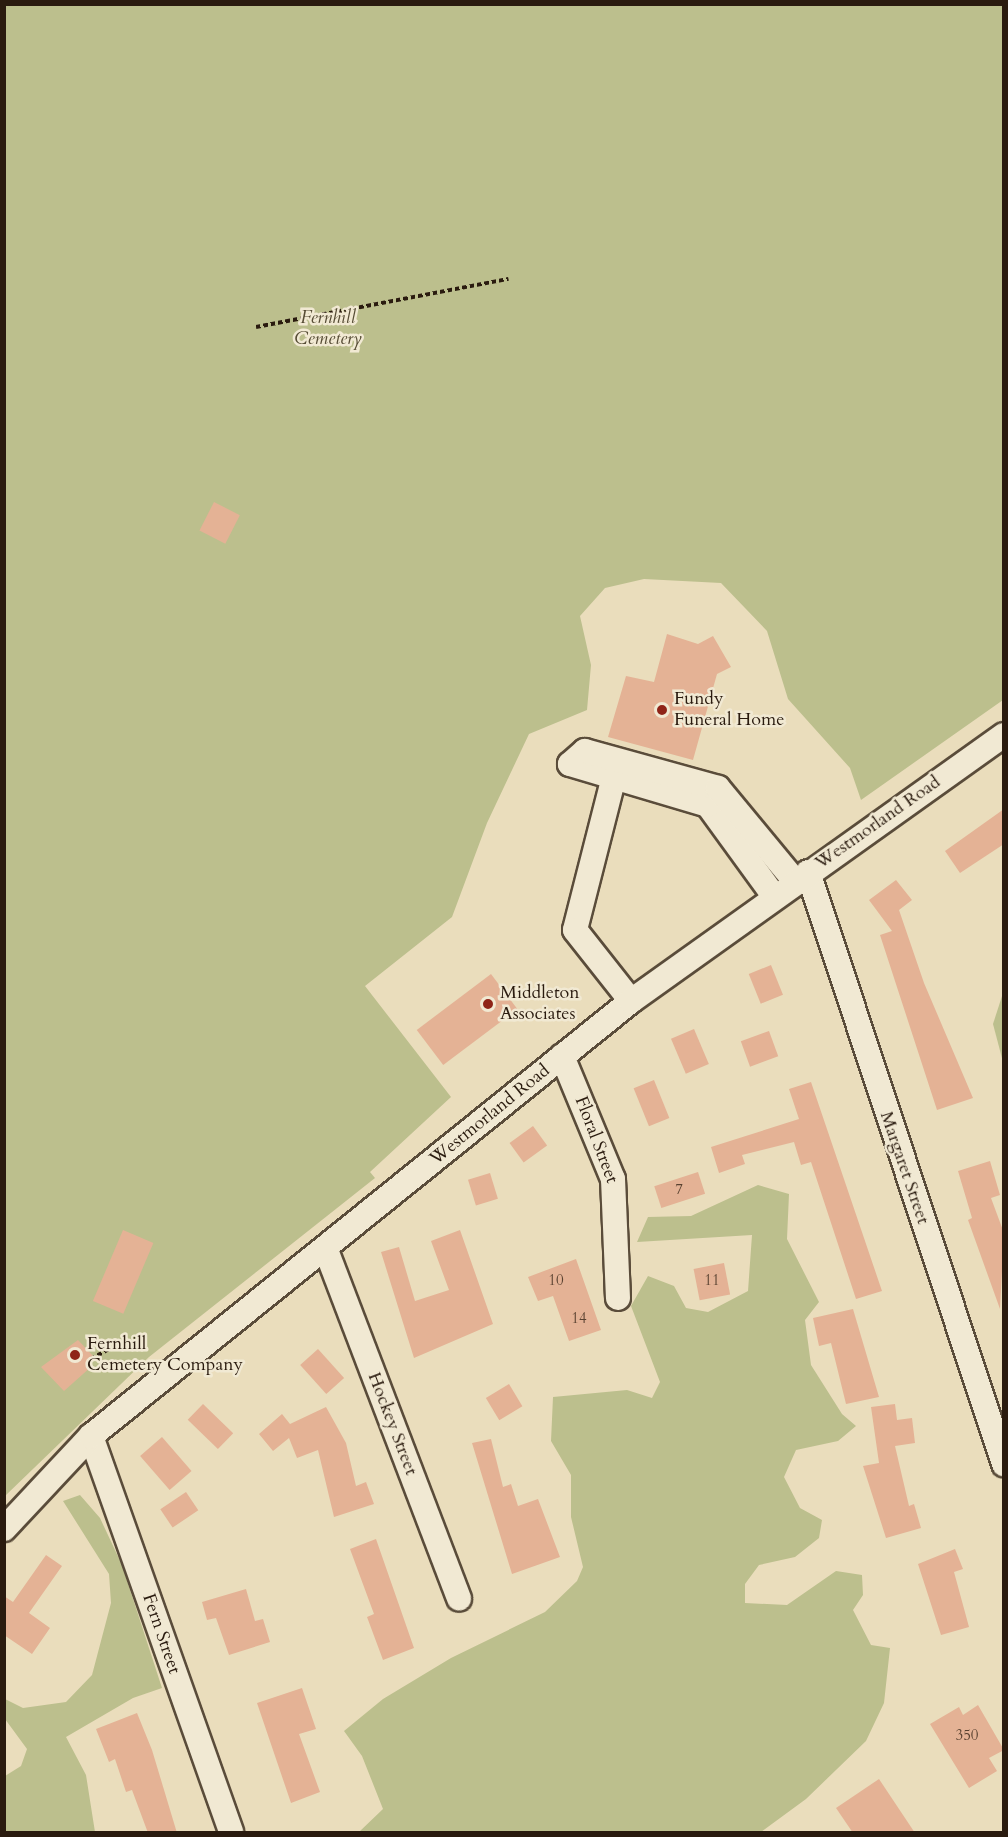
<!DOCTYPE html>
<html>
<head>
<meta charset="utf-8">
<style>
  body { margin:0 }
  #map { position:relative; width:1008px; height:1837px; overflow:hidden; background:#eaddbc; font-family:Cardo,serif }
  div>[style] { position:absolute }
  .green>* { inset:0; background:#bcbf8d }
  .building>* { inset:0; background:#e4b295; transform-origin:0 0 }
  .path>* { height:4px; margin-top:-2px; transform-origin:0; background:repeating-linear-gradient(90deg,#2a1b0f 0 4.5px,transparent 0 7.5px) }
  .roads { filter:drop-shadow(2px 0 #5a4c3a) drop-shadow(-2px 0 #5a4c3a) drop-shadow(0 2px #5a4c3a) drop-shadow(0 -2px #5a4c3a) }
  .minor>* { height:24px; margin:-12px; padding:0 12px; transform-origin:12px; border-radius:12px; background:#f1e9d3 }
  .dots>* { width:16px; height:16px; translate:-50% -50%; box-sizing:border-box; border:3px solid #f1e9d3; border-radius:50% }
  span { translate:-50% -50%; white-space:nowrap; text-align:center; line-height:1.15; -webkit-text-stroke:5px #f1e9d3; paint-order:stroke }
  .number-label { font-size:15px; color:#584130 }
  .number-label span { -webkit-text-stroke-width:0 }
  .park-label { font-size:18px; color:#564c35; font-style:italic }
  .poi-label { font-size:18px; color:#2a1b0f }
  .left { translate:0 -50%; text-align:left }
  .street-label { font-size:18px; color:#2a1b0f }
  .frame { position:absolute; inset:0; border:6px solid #2a1b0f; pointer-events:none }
</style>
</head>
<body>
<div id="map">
  <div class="green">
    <i style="clip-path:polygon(5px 5px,1003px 5px,1003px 700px,861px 800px,850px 768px,788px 699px,767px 631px,721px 583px,644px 579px,605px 588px,580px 616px,591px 665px,587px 710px,529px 734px,487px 823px,452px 917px,365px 986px,451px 1097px,370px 1172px,375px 1178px,149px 1357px,5px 1496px)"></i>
    <i style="clip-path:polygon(1003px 993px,1004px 993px,1003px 1062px,993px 1024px)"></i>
    <i style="clip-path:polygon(758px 1185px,789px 1194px,787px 1239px,819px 1302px,805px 1320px,811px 1365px,842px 1414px,856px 1426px,838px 1441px,796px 1450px,784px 1477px,800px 1508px,822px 1520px,819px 1538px,795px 1557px,759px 1565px,745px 1584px,745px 1603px,787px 1605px,836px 1571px,862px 1575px,863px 1595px,853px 1610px,871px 1645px,890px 1648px,884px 1703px,866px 1741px,806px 1799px,761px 1832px,359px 1832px,383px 1809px,362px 1756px,344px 1731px,383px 1699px,451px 1658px,545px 1612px,577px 1581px,583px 1567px,571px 1517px,571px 1475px,551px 1441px,553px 1397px,627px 1390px,652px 1398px,660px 1382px,631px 1306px,648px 1276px,674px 1286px,686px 1308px,708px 1312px,748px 1291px,752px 1235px,637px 1242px,648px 1217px,691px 1216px)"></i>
    <i style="clip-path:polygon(80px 1495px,100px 1518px,122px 1565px,162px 1688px,133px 1698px,66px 1737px,86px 1775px,95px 1832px,5px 1832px,5px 1776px,21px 1766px,27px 1749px,5px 1719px,5px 1699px,23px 1708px,66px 1702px,92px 1675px,111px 1603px,109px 1574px,63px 1501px)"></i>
  </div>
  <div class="building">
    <i style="left:214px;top:502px;width:29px;height:32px;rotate:27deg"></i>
    <i style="clip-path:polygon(667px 634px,698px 644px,713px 636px,731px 667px,717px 674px,693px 760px,608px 737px,626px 676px,654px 682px)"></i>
    <i style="clip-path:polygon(1004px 809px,1004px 844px,960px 873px,945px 851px)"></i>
    <i style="clip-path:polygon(896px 880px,912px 900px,899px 910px,924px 983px,973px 1098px,937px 1110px,880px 935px,892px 931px,869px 900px)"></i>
    <i style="left:771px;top:965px;width:32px;height:24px;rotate:68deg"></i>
    <i style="left:491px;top:974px;width:44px;height:93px;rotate:53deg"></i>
    <i style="left:694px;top:1029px;width:38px;height:25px;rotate:67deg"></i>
    <i style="left:769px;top:1031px;width:27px;height:30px;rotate:70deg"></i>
    <i style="left:654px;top:1080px;width:41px;height:22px;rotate:68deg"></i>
    <i style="clip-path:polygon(811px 1082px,882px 1291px,856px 1299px,811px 1162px,801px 1165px,794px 1142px,742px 1155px,745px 1164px,719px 1173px,711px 1147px,799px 1119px,789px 1089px)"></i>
    <i style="left:533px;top:1126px;width:24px;height:29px;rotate:54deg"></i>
    <i style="clip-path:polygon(990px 1161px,1000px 1195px,991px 1198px,1004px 1233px,1000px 1309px,968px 1220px,972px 1218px,958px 1171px)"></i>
    <i style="left:698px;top:1172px;width:23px;height:46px;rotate:72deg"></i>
    <i style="left:490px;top:1173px;width:27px;height:23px;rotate:73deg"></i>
    <i style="left:123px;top:1230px;width:33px;height:77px;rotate:23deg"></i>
    <i style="clip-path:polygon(460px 1230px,493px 1324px,414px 1358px,381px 1252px,399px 1247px,415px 1301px,449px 1290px,431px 1241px)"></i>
    <i style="clip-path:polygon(576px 1259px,601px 1330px,569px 1341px,553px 1296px,538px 1301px,528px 1277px)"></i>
    <i style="left:724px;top:1263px;width:32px;height:31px;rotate:79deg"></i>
    <i style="clip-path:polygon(853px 1309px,879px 1397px,846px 1404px,831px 1343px,819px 1346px,813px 1318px)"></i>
    <i style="clip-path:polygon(78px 1340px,94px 1357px,88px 1362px,92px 1366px,64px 1391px,41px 1367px)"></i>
    <i style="left:318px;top:1349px;width:39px;height:24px;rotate:48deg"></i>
    <i style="left:509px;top:1384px;width:26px;height:27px;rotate:59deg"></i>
    <i style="left:203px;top:1404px;width:42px;height:22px;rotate:44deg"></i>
    <i style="clip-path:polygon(895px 1404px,897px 1420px,912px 1418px,915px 1443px,895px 1446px,909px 1506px,914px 1504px,921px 1528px,886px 1538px,863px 1466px,879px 1463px,871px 1407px)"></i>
    <i style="clip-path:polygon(326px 1407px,346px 1443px,356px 1486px,366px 1482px,374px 1504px,334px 1517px,318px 1450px,297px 1458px,289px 1438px,273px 1451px,259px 1434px,282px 1414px,290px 1424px)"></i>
    <i style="left:162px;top:1437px;width:45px;height:29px;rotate:49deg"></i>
    <i style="clip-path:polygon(491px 1439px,503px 1487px,511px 1484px,518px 1506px,538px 1499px,560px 1557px,512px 1574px,472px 1443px)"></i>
    <i style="left:186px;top:1492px;width:22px;height:31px;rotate:56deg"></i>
    <i style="clip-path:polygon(376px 1539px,414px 1648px,383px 1660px,367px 1617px,374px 1614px,350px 1549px)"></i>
    <i style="clip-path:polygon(955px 1549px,963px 1569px,954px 1572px,969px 1627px,941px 1635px,918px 1564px)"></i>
    <i style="clip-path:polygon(46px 1555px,62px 1566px,29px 1613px,50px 1628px,32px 1654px,4px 1635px,4px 1596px,13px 1602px)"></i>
    <i style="clip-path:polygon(246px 1589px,255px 1621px,263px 1619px,270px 1642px,229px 1655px,216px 1618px,207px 1620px,202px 1602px)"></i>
    <i style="clip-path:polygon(302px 1688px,316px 1729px,299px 1734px,320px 1792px,291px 1803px,257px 1703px)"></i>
    <i style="clip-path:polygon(978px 1705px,1004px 1750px,989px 1758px,997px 1771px,969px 1788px,930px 1724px,959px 1707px,963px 1715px)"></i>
    <i style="clip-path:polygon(137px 1713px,152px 1750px,177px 1833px,148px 1833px,132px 1790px,126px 1792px,115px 1759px,109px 1762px,96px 1729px)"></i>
    <i style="clip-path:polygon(879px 1779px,915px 1833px,853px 1833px,836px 1808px)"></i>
  </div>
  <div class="path">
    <i style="left:256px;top:327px;width:257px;rotate:-10.8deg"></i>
    <i style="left:91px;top:1359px;width:21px;rotate:-29deg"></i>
  </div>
  <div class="roads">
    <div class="minor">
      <i style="left:618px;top:761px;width:174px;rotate:104.3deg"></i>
      <i style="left:575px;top:930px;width:90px;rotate:51.7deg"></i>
      <i style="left:808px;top:872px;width:624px;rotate:71.68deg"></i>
      <i style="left:774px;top:896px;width:112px;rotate:-126deg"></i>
      <i style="left:708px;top:805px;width:144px;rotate:-163.5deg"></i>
      <i style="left:570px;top:764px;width:20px;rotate:-41deg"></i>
      <i style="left:585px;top:751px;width:138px;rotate:15.5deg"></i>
      <i style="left:718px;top:788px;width:121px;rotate:50.4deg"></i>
      <i style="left:562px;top:1056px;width:133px;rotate:67.5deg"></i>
      <i style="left:613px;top:1179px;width:119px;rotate:87.6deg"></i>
      <i style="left:326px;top:1250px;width:373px;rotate:69.1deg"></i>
      <i style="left:91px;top:1436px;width:420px;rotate:70.5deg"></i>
      <i style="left:4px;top:1529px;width:127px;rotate:-46.9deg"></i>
      <i style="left:91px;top:1436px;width:693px;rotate:-38.85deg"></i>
      <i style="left:631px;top:1001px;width:458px;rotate:-35.5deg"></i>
    </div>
  </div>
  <div class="dots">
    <i style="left:662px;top:710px;background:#8f2418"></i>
    <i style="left:488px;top:1004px;background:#8f2418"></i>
    <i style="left:75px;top:1355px;background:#8f2418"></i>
  </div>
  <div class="number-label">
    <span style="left:679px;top:1190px">7</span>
    <span style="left:556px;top:1281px">10</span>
    <span style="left:712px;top:1281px">11</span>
    <span style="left:579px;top:1319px">14</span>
    <span style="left:967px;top:1736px">350</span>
  </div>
  <div class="park-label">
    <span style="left:328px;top:329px">Fernhill<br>Cemetery</span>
  </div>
  <div class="poi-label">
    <span class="left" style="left:674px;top:710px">Fundy<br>Funeral Home</span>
    <span class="left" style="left:500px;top:1004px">Middleton<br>Associates</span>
    <span class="left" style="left:87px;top:1355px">Fernhill<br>Cemetery Company</span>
  </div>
  <div class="street-label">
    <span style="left:878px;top:823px;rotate:-35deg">Westmorland Road</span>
    <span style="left:490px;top:1115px;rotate:-39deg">Westmorland Road</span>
    <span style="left:596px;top:1140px;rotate:69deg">Floral Street</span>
    <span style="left:904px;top:1168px;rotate:71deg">Margaret Street</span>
    <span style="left:392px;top:1424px;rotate:69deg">Hockey Street</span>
    <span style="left:161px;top:1634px;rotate:71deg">Fern Street</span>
  </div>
  <div class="frame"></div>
</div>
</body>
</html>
